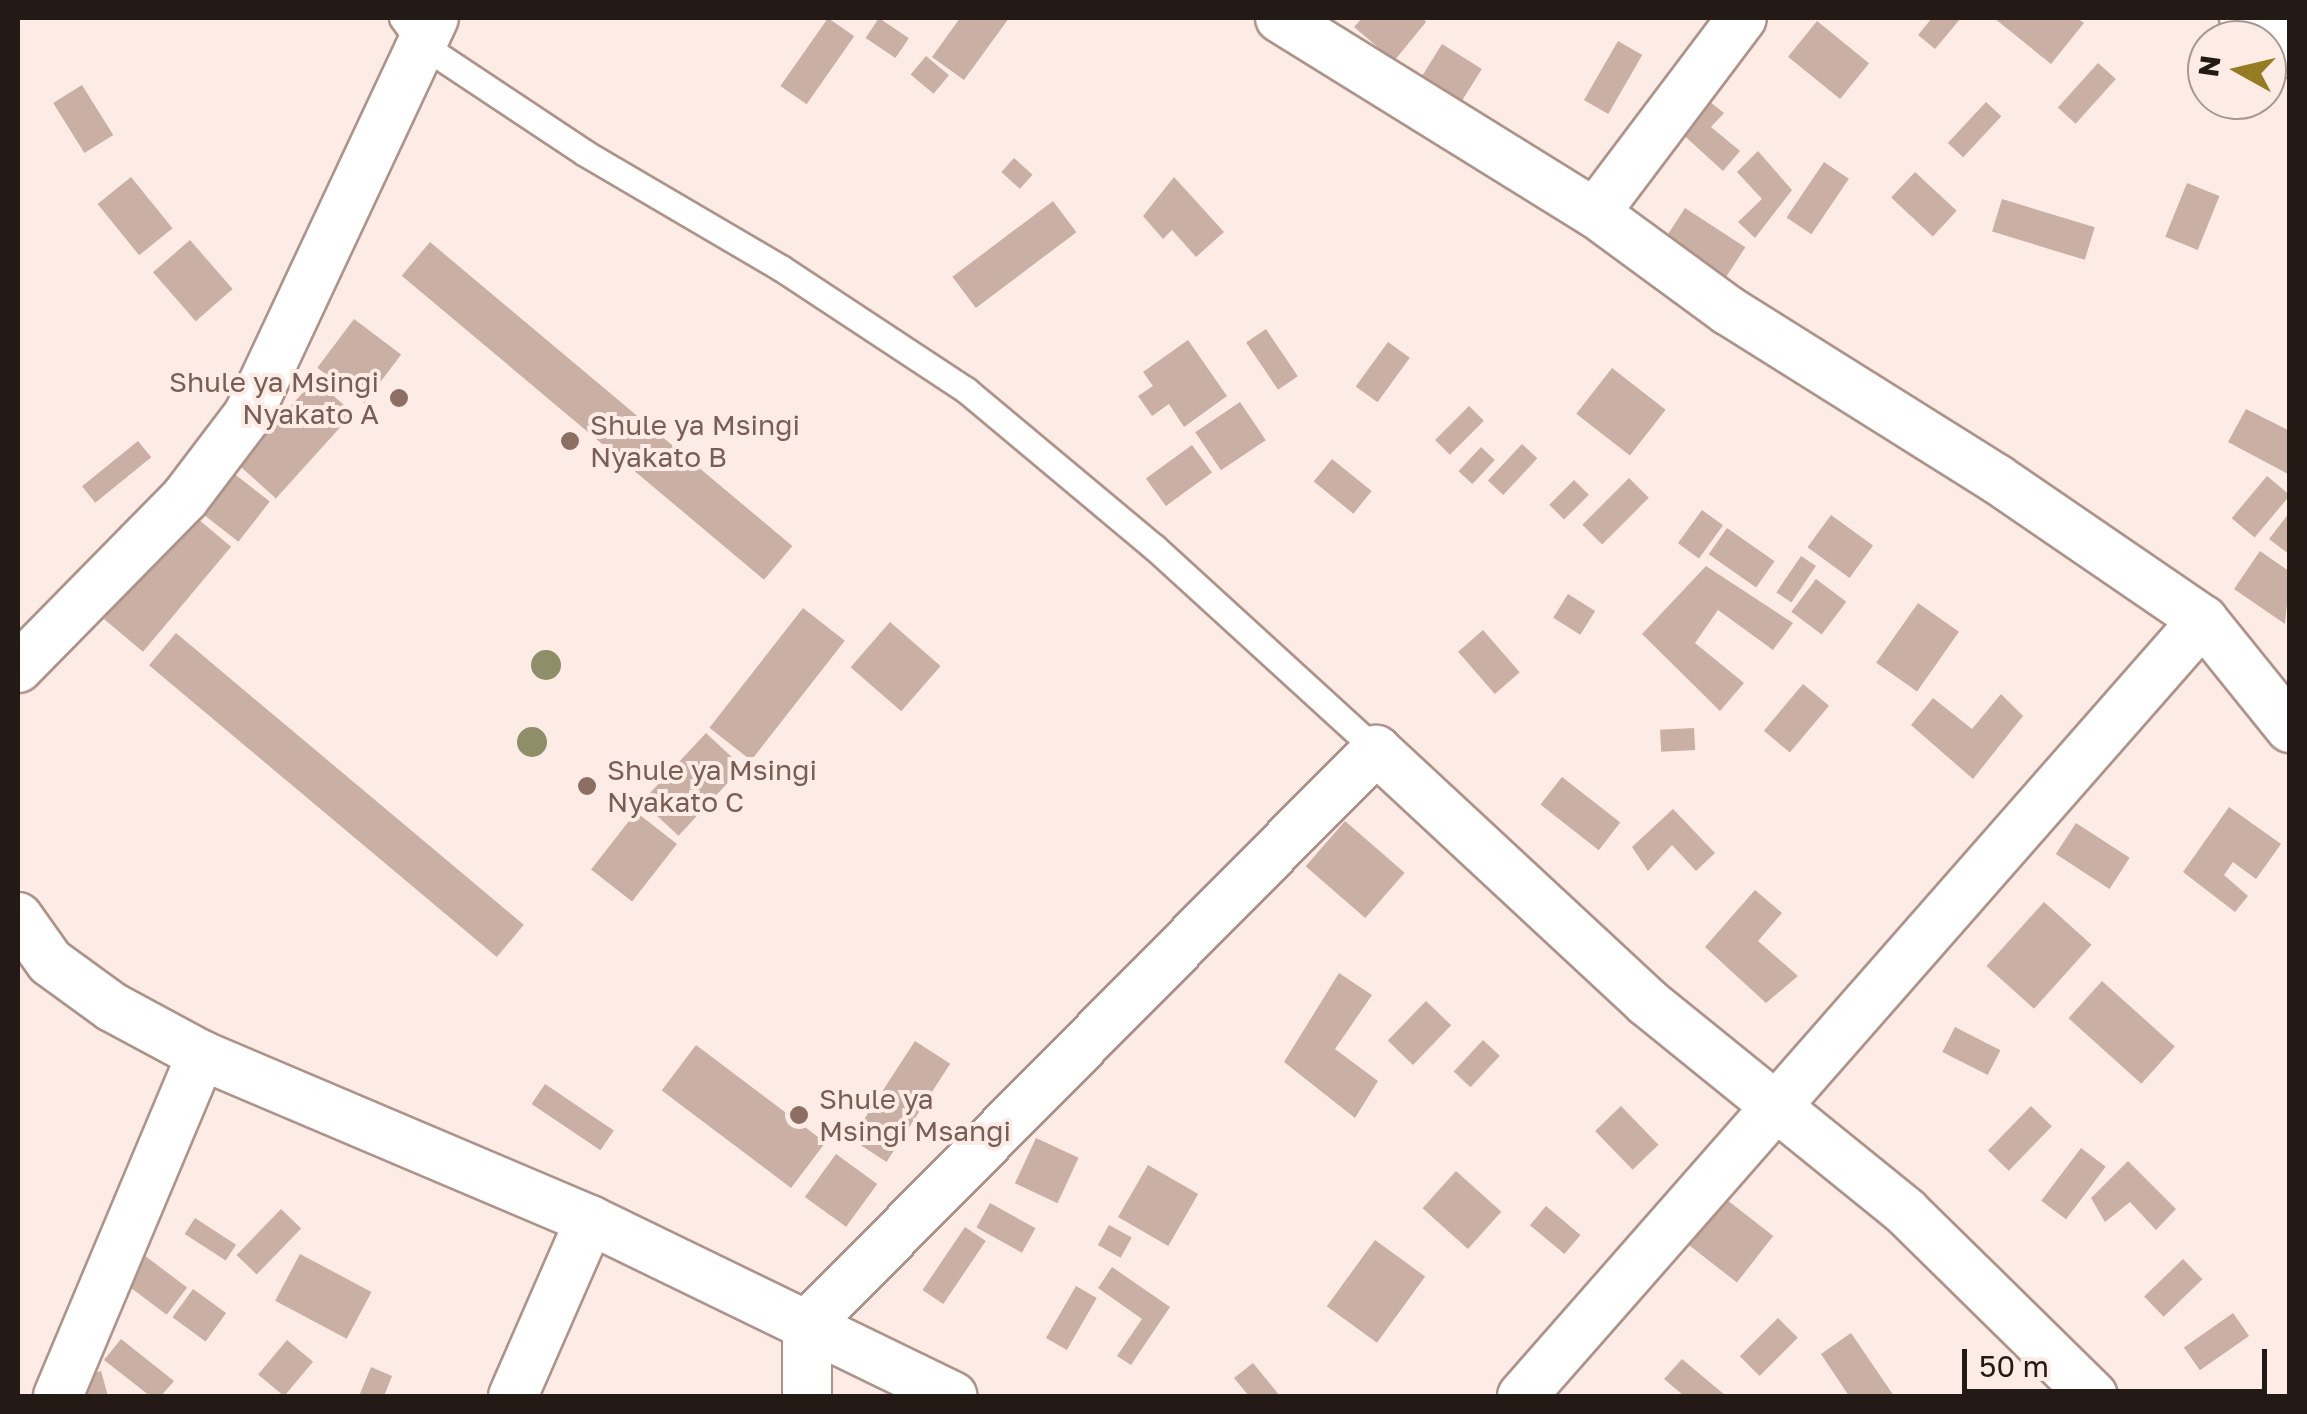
<!DOCTYPE html>
<html>
<head>
<meta charset="utf-8">
<style>
  body { margin:0 }
  #map { position:relative; width:2307px; height:1414px; overflow:hidden; background:#fdece6; font-family:"Golos Text",sans-serif }
  div>[style] { position:absolute }
  .building>* { inset:0; background:#caafa5; transform-origin:0 0 }
  .roads { filter:drop-shadow(2px 0 #ae938a) drop-shadow(-2px 0 #ae938a) drop-shadow(0 2px #ae938a) drop-shadow(0 -2px #ae938a) }
  .lane>* { height:25px; margin:-12.5px; padding:0 12.5px; transform-origin:12.5px; border-radius:12.5px; background:#fff }
  .street>* { height:48px; margin:-24px; padding:0 24px; transform-origin:24px; border-radius:24px; background:#fff }
  .trees>* { width:30px; height:30px; margin:-15px; border-radius:50%; background:#8e8e68 }
  .dots>* { width:28px; height:28px; translate:-50% -50%; box-sizing:border-box; border:5px solid #fdece6; border-radius:50% }
  span { translate:-50% -50%; white-space:nowrap; text-align:center; line-height:1.15; -webkit-text-stroke:8px #fdece6; paint-order:stroke }
  .education-label { font-size:28px; color:#785e54 }
  .right { translate:-100% -50%; text-align:right }
  .left { translate:0 -50%; text-align:left }
  .frame { position:absolute; inset:0; border:20px solid #231915; pointer-events:none }
  .north { position:absolute; left:2187px; top:20px; width:100px; height:100px; box-sizing:border-box; background:#fdece6; border:2px solid #a69892; border-radius:50%; rotate:278deg; font-size:28px; font-weight:700; line-height:40px; text-align:center; color:#231915 }
  .north::after { content:''; display:block; margin:auto; width:35px; height:45px; background:#957c23; clip-path:polygon(50% 0,100% 100%,50% 72%,0 100%) }
  .scale { position:absolute; left:1962px; top:1349px; width:305px; height:45px; box-sizing:border-box; border:5px solid #231915; border-top:0; padding-left:12px; font-size:30px; line-height:35px; white-space:nowrap; color:#231915; -webkit-text-stroke:8px #fdece6; paint-order:stroke }
</style>
</head>
<body>
<div id="map">
  <div class="building">
    <i style="left:828px;top:18px;width:32px;height:83px;rotate:35deg"></i>
    <i style="left:879px;top:18px;width:36px;height:24px;rotate:34deg"></i>
    <i style="clip-path:polygon(960px 18px,1009px 18px,964px 80px,932px 57px)"></i>
    <i style="clip-path:polygon(1362px 18px,1422px 18px,1426px 22px,1394px 61px,1354px 27px)"></i>
    <i style="clip-path:polygon(1932px 18px,1961px 18px,1935px 49px,1918px 35px)"></i>
    <i style="clip-path:polygon(1994px 18px,2077px 18px,2084px 23px,2051px 64px)"></i>
    <i style="left:1817px;top:21px;width:67px;height:46px;rotate:39deg"></i>
    <i style="left:1618px;top:41px;width:28px;height:68px;rotate:30deg"></i>
    <i style="left:1442px;top:44px;width:47px;height:37px;rotate:32deg"></i>
    <i style="left:926px;top:56px;width:30px;height:24px;rotate:40deg"></i>
    <i style="left:2098px;top:63px;width:24px;height:60px;rotate:42deg"></i>
    <i style="left:82px;top:85px;width:59px;height:34px;rotate:58deg"></i>
    <i style="clip-path:polygon(1710px 102px,1724px 113px,1711px 127px,1740px 151px,1723px 171px,1679px 131px)"></i>
    <i style="left:1986px;top:102px;width:21px;height:56px;rotate:43deg"></i>
    <i style="clip-path:polygon(1758px 151px,1792px 190px,1755px 238px,1738px 222px,1762px 199px,1737px 172px)"></i>
    <i style="left:1014px;top:158px;width:25px;height:19px;rotate:42deg"></i>
    <i style="left:1824px;top:162px;width:30px;height:67px;rotate:34deg"></i>
    <i style="left:1915px;top:172px;width:57px;height:35px;rotate:43deg"></i>
    <i style="left:131px;top:177px;width:66px;height:43px;rotate:51deg"></i>
    <i style="clip-path:polygon(1174px 177px,1224px 232px,1196px 257px,1172px 230px,1163px 239px,1143px 216px)"></i>
    <i style="left:2187px;top:183px;width:35px;height:58px;rotate:22deg"></i>
    <i style="left:2002px;top:199px;width:97px;height:34px;rotate:17deg"></i>
    <i style="left:1053px;top:201px;width:39px;height:126px;rotate:53deg"></i>
    <i style="left:1685px;top:208px;width:72px;height:54px;rotate:33deg"></i>
    <i style="left:190px;top:240px;width:65px;height:49px;rotate:49deg"></i>
    <i style="left:430px;top:242px;width:473px;height:44px;rotate:40deg"></i>
    <i style="left:354px;top:319px;width:59px;height:61px;rotate:37deg"></i>
    <i style="left:1266px;top:329px;width:57px;height:24px;rotate:56deg"></i>
    <i style="clip-path:polygon(1188px 340px,1227px 396px,1184px 427px,1169px 404px,1152px 416px,1138px 396px,1153px 386px,1143px 372px)"></i>
    <i style="left:1388px;top:342px;width:27px;height:55px;rotate:36deg"></i>
    <i style="left:1612px;top:368px;width:68px;height:58px;rotate:38deg"></i>
    <i style="left:315px;top:379px;width:51px;height:115px;rotate:42deg"></i>
    <i style="left:1240px;top:402px;width:46px;height:54px;rotate:56deg"></i>
    <i style="left:1469px;top:406px;width:21px;height:48px;rotate:45deg"></i>
    <i style="clip-path:polygon(2246px 409px,2290px 431px,2290px 475px,2228px 442px)"></i>
    <i style="left:138px;top:441px;width:21px;height:72px;rotate:51deg"></i>
    <i style="left:1522px;top:444px;width:21px;height:50px;rotate:43deg"></i>
    <i style="left:1192px;top:445px;width:34px;height:57px;rotate:54deg"></i>
    <i style="left:1481px;top:447px;width:19px;height:33px;rotate:43deg"></i>
    <i style="left:1332px;top:459px;width:51px;height:29px;rotate:39deg"></i>
    <i style="left:232px;top:472px;width:48px;height:51px;rotate:38deg"></i>
    <i style="left:2267px;top:476px;width:30px;height:55px;rotate:40deg"></i>
    <i style="left:1629px;top:478px;width:28px;height:66px;rotate:45deg"></i>
    <i style="left:1574px;top:480px;width:21px;height:35px;rotate:45deg"></i>
    <i style="left:1702px;top:510px;width:26px;height:41px;rotate:36deg"></i>
    <i style="clip-path:polygon(2290px 512px,2290px 555px,2269px 539px)"></i>
    <i style="left:192px;top:514px;width:51px;height:137px;rotate:40deg"></i>
    <i style="left:1831px;top:515px;width:52px;height:40px;rotate:36deg"></i>
    <i style="left:1727px;top:528px;width:58px;height:32px;rotate:35deg"></i>
    <i style="clip-path:polygon(2260px 551px,2290px 572px,2285px 624px,2234px 589px)"></i>
    <i style="left:1801px;top:556px;width:18px;height:44px;rotate:34deg"></i>
    <i style="clip-path:polygon(1706px 566px,1793px 623px,1773px 650px,1718px 610px,1695px 643px,1744px 683px,1720px 711px,1642px 634px)"></i>
    <i style="left:1816px;top:579px;width:38px;height:41px;rotate:37deg"></i>
    <i style="left:1568px;top:594px;width:32px;height:28px;rotate:32deg"></i>
    <i style="left:1918px;top:603px;width:50px;height:73px;rotate:35deg"></i>
    <i style="left:803px;top:608px;width:53px;height:152px;rotate:38deg"></i>
    <i style="left:890px;top:622px;width:67px;height:60px;rotate:41deg"></i>
    <i style="left:1483px;top:630px;width:56px;height:33px;rotate:49deg"></i>
    <i style="left:176px;top:633px;width:454px;height:42px;rotate:40deg"></i>
    <i style="left:1803px;top:684px;width:34px;height:61px;rotate:40deg"></i>
    <i style="clip-path:polygon(2001px 694px,2023px 716px,1973px 779px,1911px 725px,1933px 698px,1972px 729px)"></i>
    <i style="left:1694px;top:728px;width:22px;height:34px;rotate:87deg"></i>
    <i style="left:706px;top:733px;width:50px;height:94px;rotate:43deg"></i>
    <i style="left:1562px;top:777px;width:74px;height:35px;rotate:38deg"></i>
    <i style="clip-path:polygon(2229px 807px,2281px 844px,2256px 879px,2233px 862px,2224px 875px,2248px 896px,2235px 912px,2183px 872px)"></i>
    <i style="clip-path:polygon(1673px 809px,1715px 853px,1696px 871px,1672px 845px,1648px 871px,1632px 847px)"></i>
    <i style="left:636px;top:812px;width:52px;height:73px;rotate:38deg"></i>
    <i style="left:1345px;top:821px;width:79px;height:60px;rotate:41deg"></i>
    <i style="left:2076px;top:823px;width:64px;height:37px;rotate:33deg"></i>
    <i style="clip-path:polygon(1755px 890px,1782px 913px,1758px 941px,1798px 976px,1766px 1003px,1705px 947px)"></i>
    <i style="left:2044px;top:902px;width:64px;height:86px;rotate:42deg"></i>
    <i style="clip-path:polygon(1339px 973px,1372px 995px,1335px 1049px,1378px 1081px,1355px 1118px,1284px 1062px)"></i>
    <i style="left:2102px;top:981px;width:98px;height:50px;rotate:42deg"></i>
    <i style="left:1426px;top:1001px;width:35px;height:55px;rotate:44deg"></i>
    <i style="left:1955px;top:1027px;width:51px;height:28px;rotate:27deg"></i>
    <i style="left:1483px;top:1040px;width:23px;height:43px;rotate:43deg"></i>
    <i style="left:915px;top:1041px;width:42px;height:117px;rotate:33deg"></i>
    <i style="left:696px;top:1045px;width:162px;height:57px;rotate:37deg"></i>
    <i style="left:545px;top:1084px;width:83px;height:24px;rotate:34deg"></i>
    <i style="left:1621px;top:1106px;width:54px;height:36px;rotate:46deg"></i>
    <i style="left:2031px;top:1106px;width:29px;height:62px;rotate:44deg"></i>
    <i style="left:1036px;top:1138px;width:47px;height:50px;rotate:25deg"></i>
    <i style="left:2081px;top:1148px;width:31px;height:66px;rotate:37deg"></i>
    <i style="left:836px;top:1154px;width:51px;height:53px;rotate:36deg"></i>
    <i style="clip-path:polygon(2128px 1161px,2176px 1209px,2156px 1230px,2130px 1202px,2105px 1222px,2091px 1198px)"></i>
    <i style="left:1148px;top:1165px;width:58px;height:60px;rotate:30deg"></i>
    <i style="left:1456px;top:1171px;width:61px;height:50px;rotate:42deg"></i>
    <i style="left:1722px;top:1196px;width:65px;height:59px;rotate:38deg"></i>
    <i style="left:990px;top:1203px;width:52px;height:28px;rotate:29deg"></i>
    <i style="left:1546px;top:1206px;width:45px;height:25px;rotate:40deg"></i>
    <i style="left:281px;top:1209px;width:28px;height:64px;rotate:44deg"></i>
    <i style="left:195px;top:1218px;width:49px;height:19px;rotate:33deg"></i>
    <i style="left:1109px;top:1225px;width:26px;height:23px;rotate:29deg"></i>
    <i style="left:965px;top:1227px;width:25px;height:76px;rotate:34deg"></i>
    <i style="left:1375px;top:1240px;width:62px;height:82px;rotate:36deg"></i>
    <i style="left:140px;top:1252px;width:59px;height:34px;rotate:37deg"></i>
    <i style="left:300px;top:1254px;width:81px;height:53px;rotate:28deg"></i>
    <i style="left:2183px;top:1259px;width:28px;height:54px;rotate:46deg"></i>
    <i style="clip-path:polygon(1112px 1267px,1170px 1307px,1131px 1365px,1117px 1356px,1142px 1319px,1098px 1288px)"></i>
    <i style="left:1076px;top:1286px;width:24px;height:60px;rotate:30deg"></i>
    <i style="left:193px;top:1289px;width:41px;height:35px;rotate:36deg"></i>
    <i style="left:2233px;top:1313px;width:28px;height:60px;rotate:55deg"></i>
    <i style="left:1778px;top:1318px;width:28px;height:54px;rotate:45deg"></i>
    <i style="clip-path:polygon(1851px 1333px,1894px 1396px,1849px 1396px,1821px 1354px)"></i>
    <i style="clip-path:polygon(121px 1339px,174px 1381px,161px 1396px,150px 1396px,104px 1360px)"></i>
    <i style="left:287px;top:1340px;width:34px;height:45px;rotate:40deg"></i>
    <i style="clip-path:polygon(1682px 1359px,1726px 1396px,1684px 1396px,1664px 1379px)"></i>
    <i style="clip-path:polygon(1253px 1363px,1280px 1396px,1249px 1396px,1234px 1378px)"></i>
    <i style="clip-path:polygon(371px 1367px,392px 1376px,384px 1396px,359px 1396px)"></i>
    <i style="clip-path:polygon(101px 1371px,108px 1396px,85px 1396px,80px 1377px)"></i>
  </div>
  <div class="roads">
    <div class="lane">
      <i style="left:402px;top:18px;width:32px;rotate:54deg"></i>
      <i style="left:421px;top:44px;width:197px;rotate:33.6deg"></i>
      <i style="left:585px;top:153px;width:227px;rotate:30.4deg"></i>
      <i style="left:781px;top:268px;width:222px;rotate:33.4deg"></i>
      <i style="left:966px;top:390px;width:245px;rotate:39.9deg"></i>
      <i style="left:1154px;top:547px;width:301px;rotate:42.4deg"></i>
    </div>
    <div class="street">
      <i style="left:1280px;top:18px;width:370px;rotate:31.8deg"></i>
      <i style="left:1595px;top:213px;width:166px;rotate:36.2deg"></i>
      <i style="left:1729px;top:311px;width:316px;rotate:32.1deg"></i>
      <i style="left:1997px;top:479px;width:250px;rotate:34.4deg"></i>
      <i style="left:2203px;top:620px;width:139px;rotate:51.1deg"></i>
      <i style="left:2244px;top:18px;width:58px;rotate:37.3deg"></i>
      <i style="left:1595px;top:213px;width:244px;rotate:-53deg"></i>
      <i style="left:18px;top:668px;width:238px;rotate:-45.5deg"></i>
      <i style="left:185px;top:498px;width:104px;rotate:-52.8deg"></i>
      <i style="left:248px;top:415px;width:438px;rotate:-64.9deg"></i>
      <i style="left:18px;top:917px;width:55px;rotate:54.6deg"></i>
      <i style="left:50px;top:962px;width:77px;rotate:36deg"></i>
      <i style="left:112px;top:1007px;width:101px;rotate:28.3deg"></i>
      <i style="left:201px;top:1055px;width:423px;rotate:23deg"></i>
      <i style="left:590px;top:1220px;width:403px;rotate:25.9deg"></i>
      <i style="left:58px;top:1396px;width:370px;rotate:-67.2deg"></i>
      <i style="left:513px;top:1396px;width:192px;rotate:-66.4deg"></i>
      <i style="left:807px;top:1396px;width:71px;rotate:-90deg"></i>
      <i style="left:807px;top:1325px;width:809px;rotate:-45.3deg"></i>
      <i style="left:1376px;top:750px;width:370px;rotate:42.9deg"></i>
      <i style="left:1647px;top:1002px;width:333px;rotate:39deg"></i>
      <i style="left:1906px;top:1212px;width:262px;rotate:44.5deg"></i>
      <i style="left:1522px;top:1396px;width:1032px;rotate:-48.73deg"></i>
    </div>
  </div>
  <div class="trees">
    <i style="left:546px;top:665px"></i>
    <i style="left:532px;top:742px"></i>
  </div>
  <div class="dots">
    <i style="left:399px;top:398px;background:#8d6e63"></i>
    <i style="left:570px;top:441px;background:#8d6e63"></i>
    <i style="left:587px;top:786px;background:#8d6e63"></i>
    <i style="left:799px;top:1115px;background:#8d6e63"></i>
  </div>
  <div class="education-label">
    <span class="right" style="left:379px;top:398px">Shule ya Msingi<br>Nyakato A</span>
    <span class="left" style="left:590px;top:441px">Shule ya Msingi<br>Nyakato B</span>
    <span class="left" style="left:607px;top:786px">Shule ya Msingi<br>Nyakato C</span>
    <span class="left" style="left:819px;top:1115px">Shule ya<br>Msingi Msangi</span>
  </div>
  <div class="frame"></div>
  <div class="north">N</div>
  <div class="scale">50 m</div>
</div>
</body>
</html>
